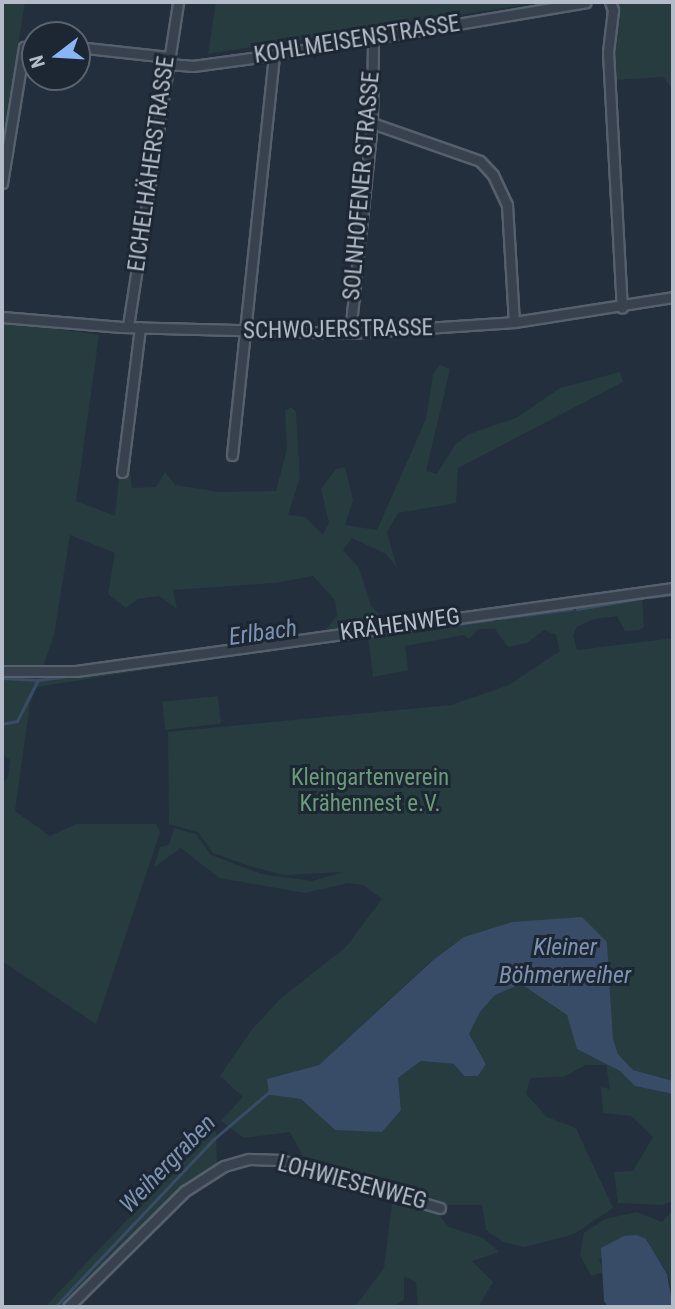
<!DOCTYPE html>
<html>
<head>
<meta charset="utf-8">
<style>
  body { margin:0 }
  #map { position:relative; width:675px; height:1309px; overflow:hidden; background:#242f3e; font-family:"Roboto Condensed",sans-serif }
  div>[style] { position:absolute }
  .green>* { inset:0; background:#263c3f; transform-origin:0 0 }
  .water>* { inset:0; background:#394c67 }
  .stream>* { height:2.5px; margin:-1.25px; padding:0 1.25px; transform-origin:1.25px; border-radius:1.25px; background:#394c67 }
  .roads { filter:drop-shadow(2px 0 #565f6c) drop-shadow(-2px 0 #565f6c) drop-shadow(0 2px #565f6c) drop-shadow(0 -2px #565f6c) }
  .minor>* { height:9px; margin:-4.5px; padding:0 4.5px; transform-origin:4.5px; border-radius:4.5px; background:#38414e }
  span { translate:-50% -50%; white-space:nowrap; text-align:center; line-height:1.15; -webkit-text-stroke:6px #1d2633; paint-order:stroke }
  .street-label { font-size:23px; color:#b4bcc9 }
  .park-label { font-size:23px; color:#6b9a76 }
  .water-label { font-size:24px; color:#7c92b1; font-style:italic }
  .frame { position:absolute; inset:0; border:4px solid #b4bcc9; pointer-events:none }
  .north { position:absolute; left:21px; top:21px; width:70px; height:70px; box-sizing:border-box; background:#1d2633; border:2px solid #59626f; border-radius:50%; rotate:253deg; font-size:19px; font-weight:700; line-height:28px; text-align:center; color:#b4bcc9 }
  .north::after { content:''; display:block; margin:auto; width:24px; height:32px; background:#8ab4f8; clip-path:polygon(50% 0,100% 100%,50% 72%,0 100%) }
</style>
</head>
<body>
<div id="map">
  <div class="green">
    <i style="clip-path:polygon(2px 2px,25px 2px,2px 146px)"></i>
    <i style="clip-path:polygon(216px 2px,543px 2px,208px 54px)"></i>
    <i style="clip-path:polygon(604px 2px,673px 2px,673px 89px,663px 77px,615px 80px)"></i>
    <i style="clip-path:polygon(evenodd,2px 321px,99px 335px,76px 501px,115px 516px,119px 478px,130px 470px,132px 488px,156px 487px,165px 472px,175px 485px,220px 492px,276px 491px,287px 449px,285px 411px,291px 407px,296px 412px,300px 477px,288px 515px,305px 517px,323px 535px,329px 523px,321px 489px,336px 469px,345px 467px,353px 500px,345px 525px,377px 530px,426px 419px,433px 374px,440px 365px,450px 369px,426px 471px,437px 474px,455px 445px,469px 434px,516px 418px,560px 388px,620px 372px,623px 382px,458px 468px,456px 503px,398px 513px,387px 532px,397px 568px,386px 554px,352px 538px,343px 550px,359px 568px,371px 606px,388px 623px,673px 582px,673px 592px,642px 595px,644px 627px,639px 630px,625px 631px,617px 616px,594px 619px,577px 627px,573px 635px,577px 650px,673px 638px,673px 1081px,633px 1070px,618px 1054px,613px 1039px,607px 942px,431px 961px,319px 1065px,267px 1079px,269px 1095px,301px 1099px,335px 1130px,401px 1110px,398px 1078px,421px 1061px,454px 1064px,464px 1076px,486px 1063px,469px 1034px,480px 1012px,495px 995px,521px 984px,567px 1015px,578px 1049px,620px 1071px,635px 1086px,673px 1094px,673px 1201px,662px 1205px,618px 1203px,614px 1172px,633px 1171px,653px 1137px,631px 1116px,603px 1113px,601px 1087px,610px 1089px,606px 1065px,586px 1065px,563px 1077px,530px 1078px,526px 1094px,547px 1117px,576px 1128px,613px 1208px,574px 1234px,525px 1247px,503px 1242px,486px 1230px,482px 1205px,441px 1205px,436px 1199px,303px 1157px,290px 1132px,244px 1138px,221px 1121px,243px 1097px,220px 1076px,250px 1032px,280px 999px,346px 947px,382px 899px,363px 885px,348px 883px,305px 893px,219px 878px,181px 848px,154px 867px,160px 847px,169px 845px,174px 828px,196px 834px,211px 855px,261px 874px,312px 881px,344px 872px,283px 875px,247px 865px,213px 853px,198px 832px,169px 824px,168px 732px,451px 705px,509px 685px,560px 651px,556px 635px,544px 630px,527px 643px,508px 647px,495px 629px,478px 629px,469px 639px,464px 635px,405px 646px,408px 670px,373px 677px,368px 635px,37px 687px,30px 703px,15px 811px,50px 836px,76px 824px,156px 824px,160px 832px,96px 1024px,2px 961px,2px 783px,8px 778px,10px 760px,2px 754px,2px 676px,39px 679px,43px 669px,2px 667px,2px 321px,70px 535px,115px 553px,108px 594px,126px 608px,138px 599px,159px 596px,177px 609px,173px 590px,275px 583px,313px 576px,335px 600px,337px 616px,323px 633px,74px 668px,43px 667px,54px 635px,70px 535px)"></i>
    <i style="left:218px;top:696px;width:28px;height:56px;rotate:84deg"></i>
    <i style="clip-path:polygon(210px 1122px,216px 1133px,217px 1164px,184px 1186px,63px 1307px,45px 1307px,155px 1190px)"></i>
    <i style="clip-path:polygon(393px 1195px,434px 1209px,449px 1227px,483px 1238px,499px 1252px,472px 1261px,493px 1282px,478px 1307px,418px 1307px,416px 1282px,404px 1276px,404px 1299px,394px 1307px,355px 1307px,384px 1268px)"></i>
    <i style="clip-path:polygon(673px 1210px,673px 1295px,667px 1273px,646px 1239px,599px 1259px,604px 1272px,591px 1276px,580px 1255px,584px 1233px,605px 1219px,637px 1212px,662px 1222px)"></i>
  </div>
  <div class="water">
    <i style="clip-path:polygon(582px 917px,607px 942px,613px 1039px,618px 1054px,633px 1070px,673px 1081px,673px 1094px,635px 1086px,620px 1071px,577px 1049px,567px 1015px,521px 984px,495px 995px,480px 1012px,469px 1034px,486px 1064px,478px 1076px,464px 1076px,454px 1064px,421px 1061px,398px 1078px,401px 1110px,382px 1132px,335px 1130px,301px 1099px,269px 1095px,267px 1079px,319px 1065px,432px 961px,464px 937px,512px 922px)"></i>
    <i style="clip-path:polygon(637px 1235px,646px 1239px,667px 1274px,673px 1307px,608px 1307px,604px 1301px,601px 1248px,624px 1236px)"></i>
  </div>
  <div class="stream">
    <i style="left:650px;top:597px;width:23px;rotate:-7deg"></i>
    <i style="left:577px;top:609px;width:67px;rotate:-9.5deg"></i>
    <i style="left:500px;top:618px;width:72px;rotate:-7.2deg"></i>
    <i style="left:2px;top:678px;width:36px;rotate:3deg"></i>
    <i style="left:2px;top:724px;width:15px;rotate:-11deg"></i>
    <i style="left:17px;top:721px;width:46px;rotate:-62.9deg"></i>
    <i style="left:38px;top:680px;width:459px;rotate:-7.6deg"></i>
    <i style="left:55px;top:1307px;width:231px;rotate:-46.6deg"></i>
    <i style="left:214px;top:1139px;width:72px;rotate:-40.5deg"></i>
  </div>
  <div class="roads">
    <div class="minor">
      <i style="left:610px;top:2px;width:9px;rotate:69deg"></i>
      <i style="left:613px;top:10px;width:42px;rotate:96.8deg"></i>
      <i style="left:608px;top:52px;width:256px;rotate:86.9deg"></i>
      <i style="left:77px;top:47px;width:92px;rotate:6.3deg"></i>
      <i style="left:169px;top:64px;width:24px;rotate:5deg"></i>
      <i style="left:193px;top:66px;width:82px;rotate:-7.7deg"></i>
      <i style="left:274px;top:55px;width:316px;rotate:-9.6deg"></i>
      <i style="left:372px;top:123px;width:114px;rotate:19.4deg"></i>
      <i style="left:480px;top:161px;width:19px;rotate:47deg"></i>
      <i style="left:493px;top:175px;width:33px;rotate:65deg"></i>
      <i style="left:507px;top:205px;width:117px;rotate:86.6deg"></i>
      <i style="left:2px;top:183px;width:138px;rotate:-80.8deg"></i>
      <i style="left:24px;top:47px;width:11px;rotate:-5deg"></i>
      <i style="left:2px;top:317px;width:120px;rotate:4.8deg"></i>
      <i style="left:122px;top:327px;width:228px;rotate:1.5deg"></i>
      <i style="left:350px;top:333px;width:164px;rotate:-3.8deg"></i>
      <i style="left:514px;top:322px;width:161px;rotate:-8.9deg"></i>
      <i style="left:128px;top:326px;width:328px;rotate:-81.2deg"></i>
      <i style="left:350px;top:333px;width:211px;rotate:-84deg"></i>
      <i style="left:372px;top:123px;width:84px;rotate:-89.3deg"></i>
      <i style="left:232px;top:455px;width:402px;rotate:-84deg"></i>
      <i style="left:122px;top:472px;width:146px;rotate:-82.9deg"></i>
      <i style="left:2px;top:671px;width:74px"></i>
      <i style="left:76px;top:671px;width:603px;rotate:-7.92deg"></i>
      <i style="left:68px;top:1307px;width:165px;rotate:-44.8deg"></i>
      <i style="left:185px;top:1191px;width:46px;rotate:-32.7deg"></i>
      <i style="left:224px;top:1166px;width:26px;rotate:-16deg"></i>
      <i style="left:249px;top:1159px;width:32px;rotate:2deg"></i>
      <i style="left:281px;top:1160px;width:166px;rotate:16.8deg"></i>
    </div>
  </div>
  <div class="street-label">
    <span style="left:357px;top:40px;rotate:-9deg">KOHLMEISENSTRASSE</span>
    <span style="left:152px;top:164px;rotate:-82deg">EICHELHÄHERSTRASSE</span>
    <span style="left:362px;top:186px;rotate:-85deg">SOLNHOFENER STRASSE</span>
    <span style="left:338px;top:330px;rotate:-1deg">SCHWOJERSTRASSE</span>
    <span style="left:400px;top:625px;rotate:-8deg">KRÄHENWEG</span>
    <span style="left:352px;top:1183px;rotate:15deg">LOHWIESENWEG</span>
  </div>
  <div class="park-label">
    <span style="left:370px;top:791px">Kleingartenverein<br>Krähennest e.V.</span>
  </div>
  <div class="water-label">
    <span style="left:263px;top:633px;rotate:-8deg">Erlbach</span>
    <span style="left:565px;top:962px">Kleiner<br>Böhmerweiher</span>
    <span style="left:168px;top:1164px;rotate:-46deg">Weihergraben</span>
  </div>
  <div class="frame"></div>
  <div class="north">N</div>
</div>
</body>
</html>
